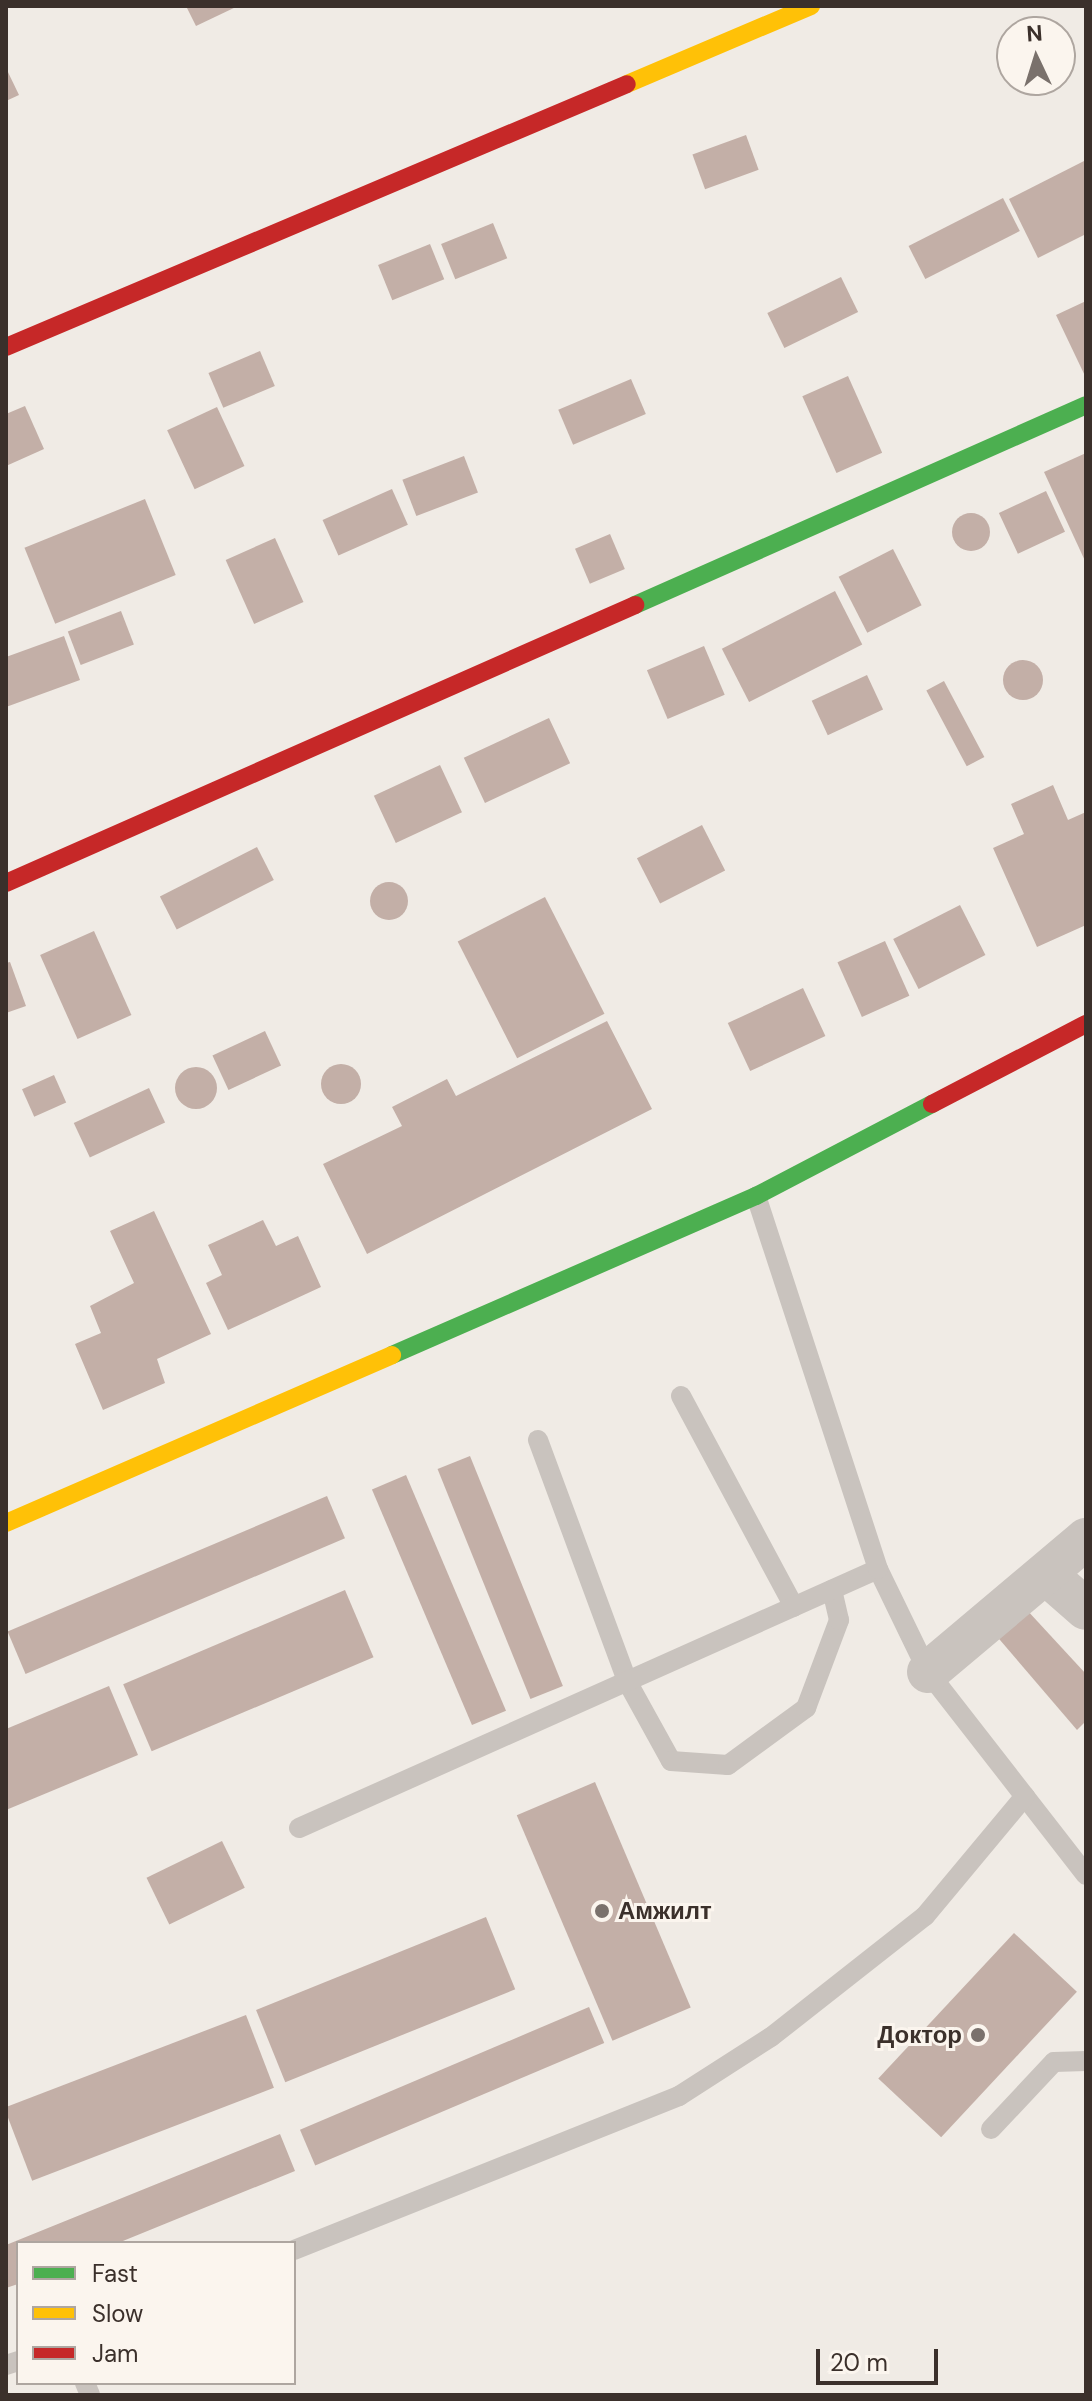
<!DOCTYPE html>
<html>
<head>
<meta charset="utf-8">
<style>
  body { margin:0 }
  #map { position:relative; width:1092px; height:2401px; overflow:hidden; background:#f0ebe5; font-family:"DM Sans",sans-serif }
  div>[style] { position:absolute }
  .building>* { inset:0; background:#c3afa7; transform-origin:0 0 }
  .round { border-radius:50% }
  .lane>* { height:20px; margin:-10px; padding:0 10px; transform-origin:10px; border-radius:10px; background:#c9c3be }
  .street>* { height:42px; margin:-21px; padding:0 21px; transform-origin:21px; border-radius:21px; background:#c9c3be }
  .fast>* { height:18px; margin:-9px; padding:0 9px; transform-origin:9px; border-radius:9px; background:#4caf50 }
  .slow>* { height:18px; margin:-9px; padding:0 9px; transform-origin:9px; border-radius:9px; background:#ffc107 }
  .jam>* { height:18px; margin:-9px; padding:0 9px; transform-origin:9px; border-radius:9px; background:#c62828 }
  .dots>* { width:22px; height:22px; translate:-50% -50%; box-sizing:border-box; border:4px solid #fbf5ee; border-radius:50% }
  span { translate:-50% -50%; white-space:nowrap; text-align:center; line-height:1.15; -webkit-text-stroke:6px #fbf5ee; paint-order:stroke }
  .poi-label { font-size:24px; color:#3b302b; font-weight:700 }
  .left { translate:0 -50%; text-align:left }
  .right { translate:-100% -50%; text-align:right }
  .frame { position:absolute; inset:0; border:8px solid #3b302b; pointer-events:none }
  .legend { position:absolute; left:16px; top:2241px; width:280px; height:144px; box-sizing:border-box; background:#fbf5ee; border:2px solid #aea6a0; margin:0; padding:10px 14px; list-style:none; font-size:24px; color:#3b302b }
  .legend li { display:flex; align-items:center; gap:16px; height:40px }
  .legend b { width:40px; border:2px solid #aea6a0 }
  .north { position:absolute; left:996px; top:16px; width:80px; height:80px; box-sizing:border-box; background:#fbf5ee; border:2px solid #aea6a0; border-radius:50%; rotate:356deg; font-size:22px; font-weight:700; line-height:32px; text-align:center; color:#3b302b }
  .north::after { content:''; display:block; margin:auto; width:28px; height:36px; background:#7a716c; clip-path:polygon(50% 0,100% 100%,50% 72%,0 100%) }
  .scale { position:absolute; left:816px; top:2349px; width:122px; height:36px; box-sizing:border-box; border:4px solid #3b302b; border-top:0; padding-left:10px; font-size:24px; line-height:28px; white-space:nowrap; color:#3b302b; -webkit-text-stroke:6px #fbf5ee; paint-order:stroke }
</style>
</head>
<body>
<div id="map">
  <div class="building">
    <i style="clip-path:polygon(186px 6px,238px 6px,196px 26px)"></i>
    <i style="clip-path:polygon(6px 68px,19px 95px,6px 101px)"></i>
    <i style="left:746px;top:135px;width:37px;height:57px;rotate:70deg"></i>
    <i style="clip-path:polygon(1086px 160px,1086px 234px,1038px 258px,1009px 199px)"></i>
    <i style="left:1003px;top:198px;width:37px;height:106px;rotate:63deg"></i>
    <i style="left:493px;top:223px;width:38px;height:56px;rotate:68deg"></i>
    <i style="left:430px;top:244px;width:38px;height:56px;rotate:68deg"></i>
    <i style="left:841px;top:277px;width:39px;height:82px;rotate:64deg"></i>
    <i style="clip-path:polygon(1086px 301px,1086px 378px,1056px 315px)"></i>
    <i style="left:260px;top:351px;width:38px;height:56px;rotate:67deg"></i>
    <i style="left:848px;top:376px;width:84px;height:50px;rotate:66deg"></i>
    <i style="left:631px;top:379px;width:38px;height:79px;rotate:67deg"></i>
    <i style="clip-path:polygon(25px 406px,44px 449px,6px 466px,6px 414px)"></i>
    <i style="left:217px;top:407px;width:65px;height:55px;rotate:65deg"></i>
    <i style="clip-path:polygon(1086px 453px,1086px 563px,1044px 472px)"></i>
    <i style="left:464px;top:456px;width:39px;height:66px;rotate:69deg"></i>
    <i style="left:392px;top:489px;width:39px;height:76px;rotate:66deg"></i>
    <i style="left:1046px;top:491px;width:45px;height:52px;rotate:65deg"></i>
    <i style="left:145px;top:499px;width:82px;height:130px;rotate:68deg"></i>
    <i class="round" style="left:952px;top:513px;width:38px;height:38px"></i>
    <i style="left:610px;top:534px;width:38px;height:38px;rotate:67deg"></i>
    <i style="left:275px;top:538px;width:70px;height:54px;rotate:66deg"></i>
    <i style="left:893px;top:549px;width:63px;height:61px;rotate:63deg"></i>
    <i style="left:835px;top:591px;width:60px;height:127px;rotate:63deg"></i>
    <i style="left:121px;top:611px;width:36px;height:57px;rotate:69deg"></i>
    <i style="clip-path:polygon(64px 636px,80px 680px,6px 707px,6px 657px)"></i>
    <i style="left:704px;top:646px;width:53px;height:62px;rotate:67deg"></i>
    <i class="round" style="left:1003px;top:660px;width:40px;height:40px"></i>
    <i style="left:867px;top:675px;width:38px;height:61px;rotate:65deg"></i>
    <i style="left:944px;top:681px;width:86px;height:20px;rotate:62deg"></i>
    <i style="left:549px;top:718px;width:50px;height:94px;rotate:65deg"></i>
    <i style="left:440px;top:765px;width:52px;height:73px;rotate:65deg"></i>
    <i style="clip-path:polygon(1053px 785px,1068px 820px,1086px 812px,1086px 925px,1037px 947px,993px 848px,1024px 834px,1011px 804px)"></i>
    <i style="left:702px;top:825px;width:51px;height:73px;rotate:63deg"></i>
    <i style="left:257px;top:847px;width:37px;height:109px;rotate:63deg"></i>
    <i class="round" style="left:370px;top:882px;width:38px;height:38px"></i>
    <i style="left:545px;top:897px;width:131px;height:98px;rotate:63deg"></i>
    <i style="left:960px;top:905px;width:56px;height:75px;rotate:63deg"></i>
    <i style="left:94px;top:931px;width:92px;height:59px;rotate:66deg"></i>
    <i style="left:885px;top:941px;width:60px;height:52px;rotate:66deg"></i>
    <i style="clip-path:polygon(10px 962px,26px 1006px,6px 1013px,6px 963px)"></i>
    <i style="left:803px;top:988px;width:53px;height:83px;rotate:65deg"></i>
    <i style="clip-path:polygon(607px 1021px,652px 1109px,367px 1254px,323px 1164px,402px 1126px,392px 1107px,447px 1079px,456px 1096px)"></i>
    <i style="left:265px;top:1031px;width:38px;height:58px;rotate:65deg"></i>
    <i class="round" style="left:321px;top:1064px;width:40px;height:40px"></i>
    <i class="round" style="left:175px;top:1067px;width:42px;height:42px"></i>
    <i style="left:54px;top:1075px;width:30px;height:35px;rotate:66deg"></i>
    <i style="left:149px;top:1088px;width:38px;height:83px;rotate:65deg"></i>
    <i style="clip-path:polygon(154px 1211px,211px 1334px,157px 1359px,165px 1383px,103px 1410px,75px 1344px,101px 1333px,90px 1306px,134px 1283px,110px 1231px)"></i>
    <i style="clip-path:polygon(263px 1220px,276px 1246px,298px 1236px,321px 1287px,228px 1330px,206px 1283px,222px 1275px,208px 1245px)"></i>
    <i style="left:470px;top:1456px;width:248px;height:35px;rotate:68deg"></i>
    <i style="left:406px;top:1475px;width:256px;height:37px;rotate:67deg"></i>
    <i style="left:327px;top:1496px;width:46px;height:347px;rotate:67deg"></i>
    <i style="left:345px;top:1590px;width:73px;height:241px;rotate:67deg"></i>
    <i style="clip-path:polygon(1026px 1609px,1086px 1674px,1086px 1721px,1077px 1730px,994px 1633px)"></i>
    <i style="clip-path:polygon(109px 1686px,138px 1755px,6px 1810px,6px 1729px)"></i>
    <i style="left:595px;top:1782px;width:245px;height:85px;rotate:67deg"></i>
    <i style="left:222px;top:1841px;width:52px;height:84px;rotate:64deg"></i>
    <i style="left:486px;top:1917px;width:78px;height:248px;rotate:68deg"></i>
    <i style="left:1014px;top:1933px;width:86px;height:199px;rotate:43deg"></i>
    <i style="left:589px;top:2007px;width:39px;height:314px;rotate:67deg"></i>
    <i style="left:246px;top:2015px;width:78px;height:259px;rotate:69deg"></i>
    <i style="clip-path:polygon(280px 2134px,295px 2171px,118px 2243px,18px 2243px,18px 2284px,6px 2288px,6px 2245px)"></i>
  </div>
  <div class="lane">
    <i style="left:681px;top:1396px;width:239px;rotate:61.8deg"></i>
    <i style="left:538px;top:1440px;width:259px;rotate:69.7deg"></i>
    <i style="left:628px;top:1683px;width:89px;rotate:61.1deg"></i>
    <i style="left:671px;top:1761px;width:57px;rotate:4deg"></i>
    <i style="left:728px;top:1765px;width:97px;rotate:-36.2deg"></i>
    <i style="left:806px;top:1708px;width:94px;rotate:-69.4deg"></i>
    <i style="left:839px;top:1620px;width:31px;rotate:-103deg"></i>
    <i style="left:878px;top:1569px;width:114px;rotate:64.1deg"></i>
    <i style="left:928px;top:1672px;width:257px;rotate:52.1deg"></i>
    <i style="left:299px;top:1828px;width:634px;rotate:-24.1deg"></i>
    <i style="left:878px;top:1569px;width:392px;rotate:-108.1deg"></i>
    <i style="left:991px;top:2129px;width:92px;rotate:-46.8deg"></i>
    <i style="left:1054px;top:2062px;width:32px;rotate:-2deg"></i>
    <i style="left:294px;top:2250px;width:415px;rotate:-21.8deg"></i>
    <i style="left:679px;top:2096px;width:109px;rotate:-32.7deg"></i>
    <i style="left:771px;top:2037px;width:196px;rotate:-38.2deg"></i>
    <i style="left:925px;top:1916px;width:156px;rotate:-50.2deg"></i>
    <i style="left:6px;top:2365px;width:13px;rotate:-18deg"></i>
    <i style="left:85px;top:2383px;width:13px;rotate:67deg"></i>
  </div>
  <div class="street">
    <i style="left:1048px;top:1576px;width:50px;rotate:41deg"></i>
    <i style="left:928px;top:1672px;width:207px;rotate:-40.1deg"></i>
  </div>
  <div class="fast">
    <i style="left:635px;top:605px;width:493px;rotate:-23.9deg"></i>
    <i style="left:392px;top:1355px;width:397px;rotate:-23.6deg"></i>
    <i style="left:756px;top:1196px;width:199px;rotate:-27.6deg"></i>
  </div>
  <div class="slow">
    <i style="left:627px;top:84px;width:200px;rotate:-23deg"></i>
    <i style="left:6px;top:1523px;width:421px;rotate:-23.5deg"></i>
  </div>
  <div class="jam">
    <i style="left:6px;top:347px;width:674px;rotate:-22.95deg"></i>
    <i style="left:6px;top:883px;width:688px;rotate:-23.84deg"></i>
    <i style="left:932px;top:1104px;width:174px;rotate:-27.5deg"></i>
  </div>
  <div class="dots">
    <i style="left:602px;top:1911px;background:#7a716c"></i>
    <i style="left:978px;top:2035px;background:#7a716c"></i>
  </div>
  <div class="poi-label">
    <span class="left" style="left:618px;top:1911px">Амжилт</span>
    <span class="right" style="left:962px;top:2035px">Доктор</span>
  </div>
  <div class="frame"></div>
  <ul class="legend">
  <li><b style="height:10px;background:#4caf50"></b>Fast</li>
  <li><b style="height:10px;background:#ffc107"></b>Slow</li>
  <li><b style="height:10px;background:#c62828"></b>Jam</li>
  </ul>
  <div class="north">N</div>
  <div class="scale">20 m</div>
</div>
</body>
</html>
